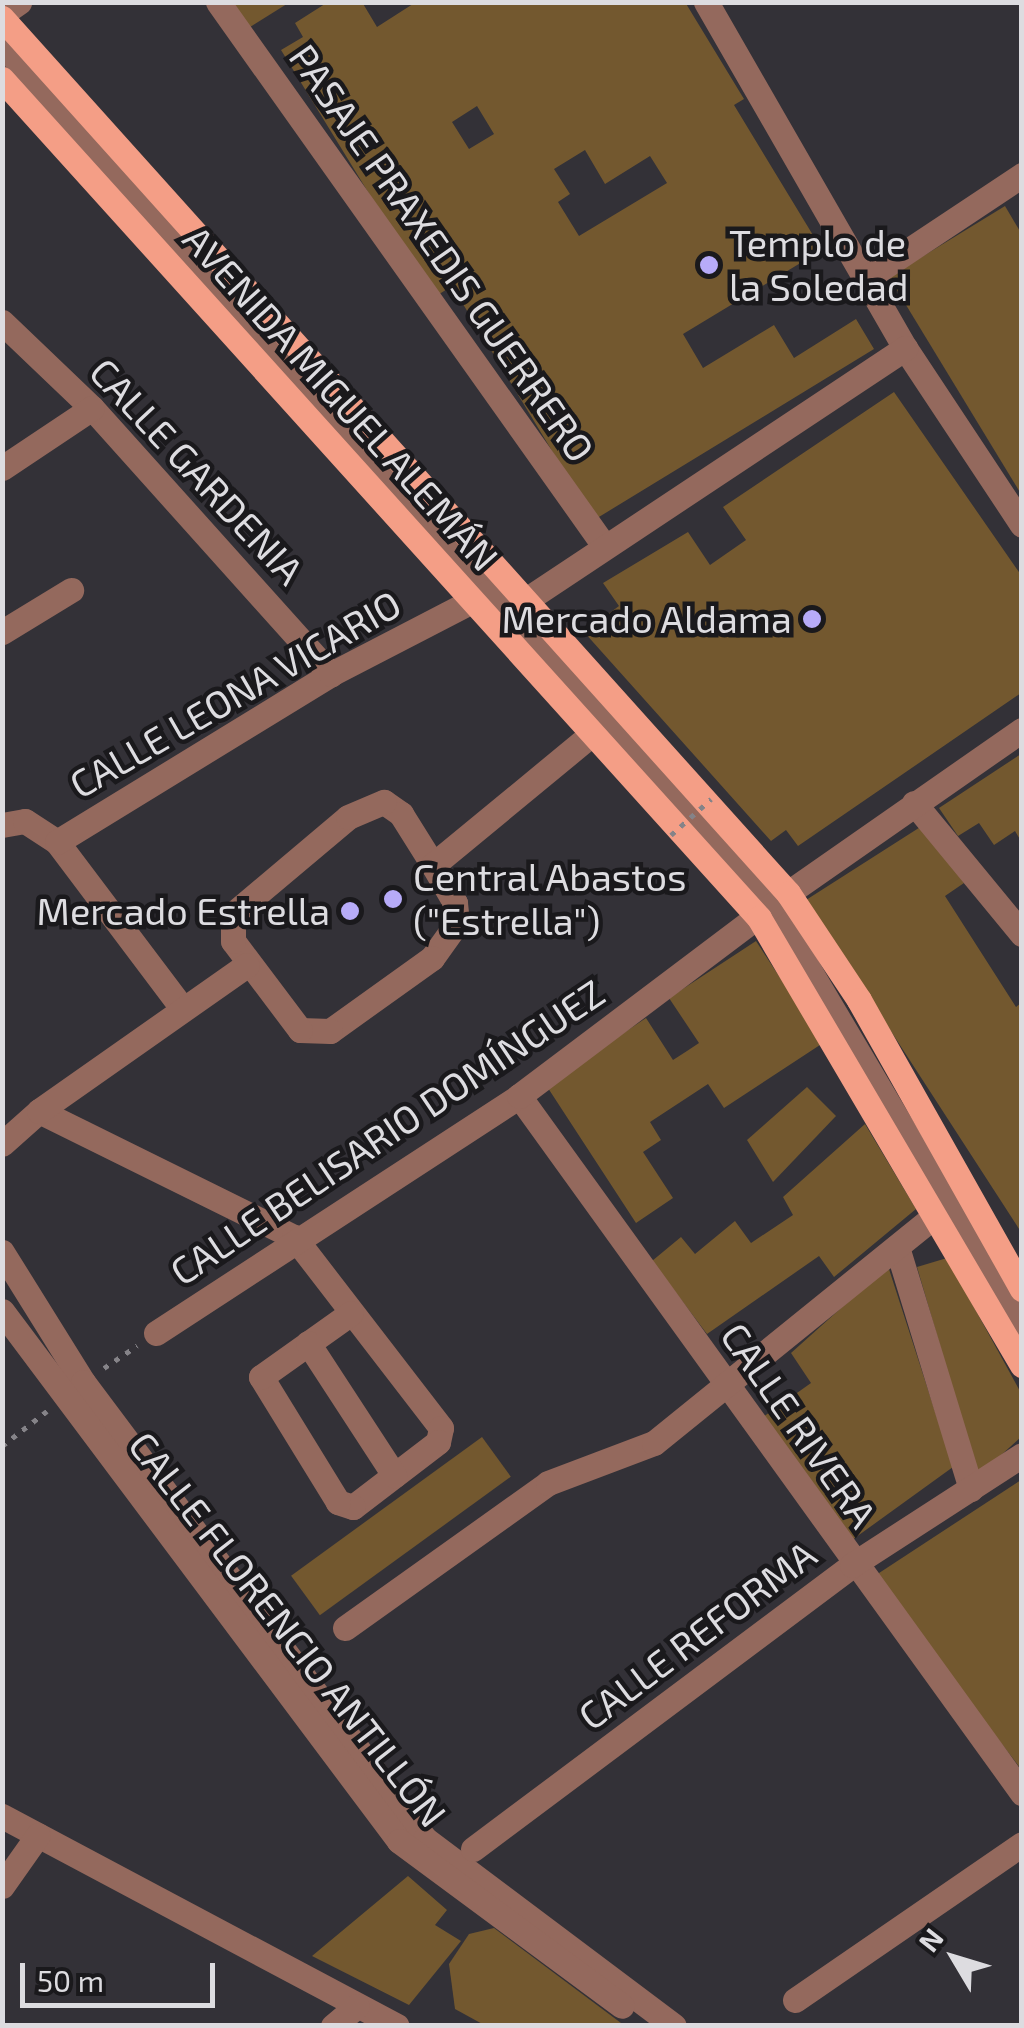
<!DOCTYPE html>
<html>
<head>
<meta charset="utf-8">
<style>
  body { margin:0 }
  #map { position:relative; width:1024px; height:2028px; overflow:hidden; background:#333137; font-family:"Exo 2",sans-serif }
  div>[style] { position:absolute }
  .building>* { inset:0; background:#73582f; transform-origin:0 0 }
  .path>* { height:5px; margin-top:-2.5px; transform-origin:0; background:repeating-linear-gradient(90deg,#858388 0 5px,transparent 0 13px) }
  .minor>* { height:25px; margin:-12.5px; padding:0 12.5px; transform-origin:12.5px; border-radius:12.5px; background:#94695d }
  .major>* { height:25px; margin:-12.5px; padding:0 12.5px; transform-origin:12.5px; border-radius:12.5px; background:#f49e86 }
  .path-bridge>* { height:5px; margin-top:-2.5px; transform-origin:0; background:repeating-linear-gradient(90deg,#858388 0 5px,transparent 0 13px) }
  .dots>* { width:28px; height:28px; translate:-50% -50%; box-sizing:border-box; border:5px solid #1a191c; border-radius:50% }
  span { translate:-50% -50%; white-space:nowrap; text-align:center; line-height:1.15; -webkit-text-stroke:9px #1a191c; paint-order:stroke }
  .poi-label { font-size:38px; color:#dddce0 }
  .left { translate:0 -50%; text-align:left }
  .right { translate:-100% -50%; text-align:right }
  .street-label { font-size:38px; color:#dddce0 }
  .frame { position:absolute; inset:0; border:5px solid #dddce0; pointer-events:none }
  .north { position:absolute; left:904px; top:1908px; width:100px; height:100px; -webkit-text-stroke:8px #1a191c; paint-order:stroke; rotate:308deg; font-size:28px; font-weight:700; line-height:40px; text-align:center; color:#dddce0 }
  .north::after { content:''; display:block; margin:auto; width:35px; height:45px; background:#dddce0; clip-path:polygon(50% 0,100% 100%,50% 72%,0 100%) }
  .scale { position:absolute; left:20px; top:1963px; width:195px; height:45px; box-sizing:border-box; border:5px solid #dddce0; border-top:0; padding-left:12px; font-size:30px; line-height:35px; white-space:nowrap; color:#dddce0; -webkit-text-stroke:8px #1a191c; paint-order:stroke }
</style>
</head>
<body>
<div id="map">
  <div class="building">
    <i style="clip-path:polygon(231px 2px,290px 2px,247px 29px)"></i>
    <i style="clip-path:polygon(evenodd,328px 2px,362px 2px,377px 27px,416px 2px,685px 2px,744px 99px,734px 105px,822px 250px,683px 334px,703px 368px,774px 325px,794px 358px,856px 319px,874px 349px,594px 520px,452px 286px,433px 298px,281px 50px,303px 37px,295px 23px,328px 2px,477px 106px,494px 134px,469px 149px,452px 122px,477px 106px,328px 2px,585px 150px,605px 184px,650px 156px,667px 183px,579px 236px,558px 202px,570px 194px,554px 169px,585px 150px)"></i>
    <i style="clip-path:polygon(1005px 206px,1021px 233px,1021px 494px,889px 277px)"></i>
    <i style="clip-path:polygon(894px 392px,1021px 575px,1021px 693px,798px 846px,786px 830px,771px 841px,584px 632px,619px 606px,603px 583px,688px 532px,710px 565px,746px 540px,723px 507px)"></i>
    <i style="clip-path:polygon(1021px 754px,1021px 841px,1015px 831px,994px 845px,979px 823px,958px 836px,939px 808px)"></i>
    <i style="clip-path:polygon(925px 824px,964px 883px,945px 896px,1016px 1007px,1021px 1003px,1021px 1232px,806px 900px)"></i>
    <i style="clip-path:polygon(756px 941px,823px 1043px,724px 1108px,708px 1084px,650px 1122px,661px 1140px,643px 1152px,673px 1198px,636px 1223px,546px 1085px,646px 1018px,673px 1060px,687px 1051px,699px 1043px,669px 998px)"></i>
    <i style="clip-path:polygon(807px 1087px,836px 1116px,773px 1182px,747px 1140px)"></i>
    <i style="clip-path:polygon(865px 1124px,916px 1209px,834px 1277px,819px 1256px,707px 1334px,652px 1261px,681px 1237px,695px 1254px,735px 1221px,751px 1243px,793px 1215px,783px 1197px)"></i>
    <i style="clip-path:polygon(947px 1258px,1021px 1393px,1021px 1437px,978px 1476px,917px 1267px)"></i>
    <i style="clip-path:polygon(888px 1266px,953px 1467px,852px 1540px,763px 1417px,811px 1383px,791px 1353px)"></i>
    <i style="left:482px;top:1437px;width:49px;height:236px;rotate:54deg"></i>
    <i style="clip-path:polygon(1021px 1480px,1021px 1769px,873px 1577px)"></i>
    <i style="clip-path:polygon(408px 1876px,447px 1910px,435px 1925px,461px 1941px,409px 2005px,312px 1956px)"></i>
    <i style="clip-path:polygon(494px 1928px,625px 2026px,486px 2026px,455px 2009px,449px 1964px,469px 1934px)"></i>
  </div>
  <div class="path">
    <i style="left:104px;top:1368px;width:40px;rotate:-34deg"></i>
    <i style="left:2px;top:1446px;width:57px;rotate:-37.9deg"></i>
  </div>
  <div class="minor">
    <i style="left:218px;top:2px;width:668px;rotate:54.62deg"></i>
    <i style="left:706px;top:2px;width:399px;rotate:60.1deg"></i>
    <i style="left:905px;top:348px;width:212px;rotate:56.5deg"></i>
    <i style="left:2px;top:14px;width:21px;rotate:-35deg"></i>
    <i style="left:2px;top:44px;width:1157px;rotate:48.26deg"></i>
    <i style="left:772px;top:907px;width:490px;rotate:59.4deg"></i>
    <i style="left:864px;top:280px;width:190px;rotate:-33.6deg"></i>
    <i style="left:2px;top:322px;width:124px;rotate:43.7deg"></i>
    <i style="left:92px;top:408px;width:358px;rotate:48.1deg"></i>
    <i style="left:2px;top:468px;width:108px;rotate:-33.7deg"></i>
    <i style="left:523px;top:602px;width:459px;rotate:-33.6deg"></i>
    <i style="left:2px;top:632px;width:81px;rotate:-31.3deg"></i>
    <i style="left:384px;top:802px;width:21px;rotate:35deg"></i>
    <i style="left:401px;top:814px;width:60px;rotate:57.9deg"></i>
    <i style="left:433px;top:865px;width:44px;rotate:59.9deg"></i>
    <i style="left:455px;top:903px;width:20px;rotate:84deg"></i>
    <i style="left:457px;top:923px;width:43px;rotate:125.5deg"></i>
    <i style="left:432px;top:958px;width:125px;rotate:144.4deg"></i>
    <i style="left:330px;top:1031px;width:30px;rotate:-178deg"></i>
    <i style="left:300px;top:1030px;width:111px;rotate:-127deg"></i>
    <i style="left:233px;top:941px;width:27px;rotate:-90deg"></i>
    <i style="left:233px;top:914px;width:150px;rotate:-40.1deg"></i>
    <i style="left:348px;top:817px;width:39px;rotate:-23deg"></i>
    <i style="left:914px;top:803px;width:170px;rotate:50.5deg"></i>
    <i style="left:2px;top:825px;width:23px;rotate:-10deg"></i>
    <i style="left:25px;top:821px;width:38px;rotate:33deg"></i>
    <i style="left:57px;top:842px;width:208px;rotate:53deg"></i>
    <i style="left:57px;top:842px;width:321px;rotate:-31.5deg"></i>
    <i style="left:331px;top:674px;width:178px;rotate:-27.4deg"></i>
    <i style="left:433px;top:865px;width:206px;rotate:-39.5deg"></i>
    <i style="left:519px;top:1096px;width:860px;rotate:54.18deg"></i>
    <i style="left:39px;top:1111px;width:284px;rotate:26.3deg"></i>
    <i style="left:294px;top:1237px;width:241px;rotate:52.4deg"></i>
    <i style="left:441px;top:1428px;width:14px;rotate:102deg"></i>
    <i style="left:438px;top:1442px;width:107px;rotate:142.6deg"></i>
    <i style="left:353px;top:1507px;width:16px;rotate:-162deg"></i>
    <i style="left:338px;top:1502px;width:147px;rotate:-121.6deg"></i>
    <i style="left:261px;top:1377px;width:110px;rotate:-35.4deg"></i>
    <i style="left:2px;top:1144px;width:50px;rotate:-41.7deg"></i>
    <i style="left:39px;top:1111px;width:254px;rotate:-35.1deg"></i>
    <i style="left:897px;top:1247px;width:253px;rotate:73deg"></i>
    <i style="left:2px;top:1252px;width:153px;rotate:58.1deg"></i>
    <i style="left:83px;top:1382px;width:571px;rotate:53.19deg"></i>
    <i style="left:425px;top:1839px;width:311px;rotate:36.9deg"></i>
    <i style="left:2px;top:1311px;width:662px;rotate:53.16deg"></i>
    <i style="left:399px;top:1841px;width:277px;rotate:36.5deg"></i>
    <i style="left:156px;top:1333px;width:434px;rotate:-33.1deg"></i>
    <i style="left:519px;top:1096px;width:337px;rotate:-37deg"></i>
    <i style="left:788px;top:893px;width:285px;rotate:-34.9deg"></i>
    <i style="left:308px;top:1343px;width:158px;rotate:56.9deg"></i>
    <i style="left:345px;top:1628px;width:249px;rotate:-35.5deg"></i>
    <i style="left:548px;top:1483px;width:113px;rotate:-20.7deg"></i>
    <i style="left:654px;top:1443px;width:358px;rotate:-39deg"></i>
    <i style="left:2px;top:1816px;width:447px;rotate:28deg"></i>
    <i style="left:473px;top:1849px;width:474px;rotate:-36.8deg"></i>
    <i style="left:852px;top:1565px;width:202px;rotate:-32.9deg"></i>
    <i style="left:2px;top:1886px;width:62px;rotate:-54.8deg"></i>
    <i style="left:795px;top:2000px;width:275px;rotate:-34.5deg"></i>
    <i style="left:333px;top:2026px;width:31px;rotate:-40deg"></i>
  </div>
  <div class="major">
    <i style="left:2px;top:18px;width:1176px;rotate:48.07deg"></i>
    <i style="left:788px;top:893px;width:128px;rotate:56.4deg"></i>
    <i style="left:859px;top:1000px;width:332px;rotate:60.6deg"></i>
    <i style="left:2px;top:79px;width:1130px;rotate:47.94deg"></i>
    <i style="left:759px;top:918px;width:519px;rotate:59.53deg"></i>
  </div>
  <div class="path-bridge">
    <i style="left:671px;top:835px;width:54px;rotate:-42deg"></i>
  </div>
  <div class="dots">
    <i style="left:709px;top:265px;background:#b7abf8"></i>
    <i style="left:812px;top:619px;background:#b7abf8"></i>
    <i style="left:393px;top:899px;background:#b7abf8"></i>
    <i style="left:350px;top:911px;background:#b7abf8"></i>
  </div>
  <div class="poi-label">
    <span class="left" style="left:729px;top:265px">Templo de<br>la Soledad</span>
    <span class="right" style="left:792px;top:619px">Mercado Aldama</span>
    <span class="left" style="left:413px;top:899px">Central Abastos<br>("Estrella")</span>
    <span class="right" style="left:330px;top:911px">Mercado Estrella</span>
  </div>
  <div class="street-label">
    <span style="left:442px;top:253px;rotate:55deg">PASAJE PRAXEDIS GUERRERO</span>
    <span style="left:341px;top:398px;rotate:48deg">AVENIDA MIGUEL ALEMÁN</span>
    <span style="left:197px;top:471px;rotate:47deg">CALLE GARDENIA</span>
    <span style="left:235px;top:694px;rotate:-30deg">CALLE LEONA VICARIO</span>
    <span style="left:387px;top:1132px;rotate:-34deg">CALLE BELISARIO DOMÍNGUEZ</span>
    <span style="left:799px;top:1425px;rotate:55deg">CALLE RIVERA</span>
    <span style="left:288px;top:1629px;rotate:52deg">CALLE FLORENCIO ANTILLÓN</span>
    <span style="left:697px;top:1635px;rotate:-37deg">CALLE REFORMA</span>
  </div>
  <div class="frame"></div>
  <div class="north">N</div>
  <div class="scale">50 m</div>
</div>
</body>
</html>
